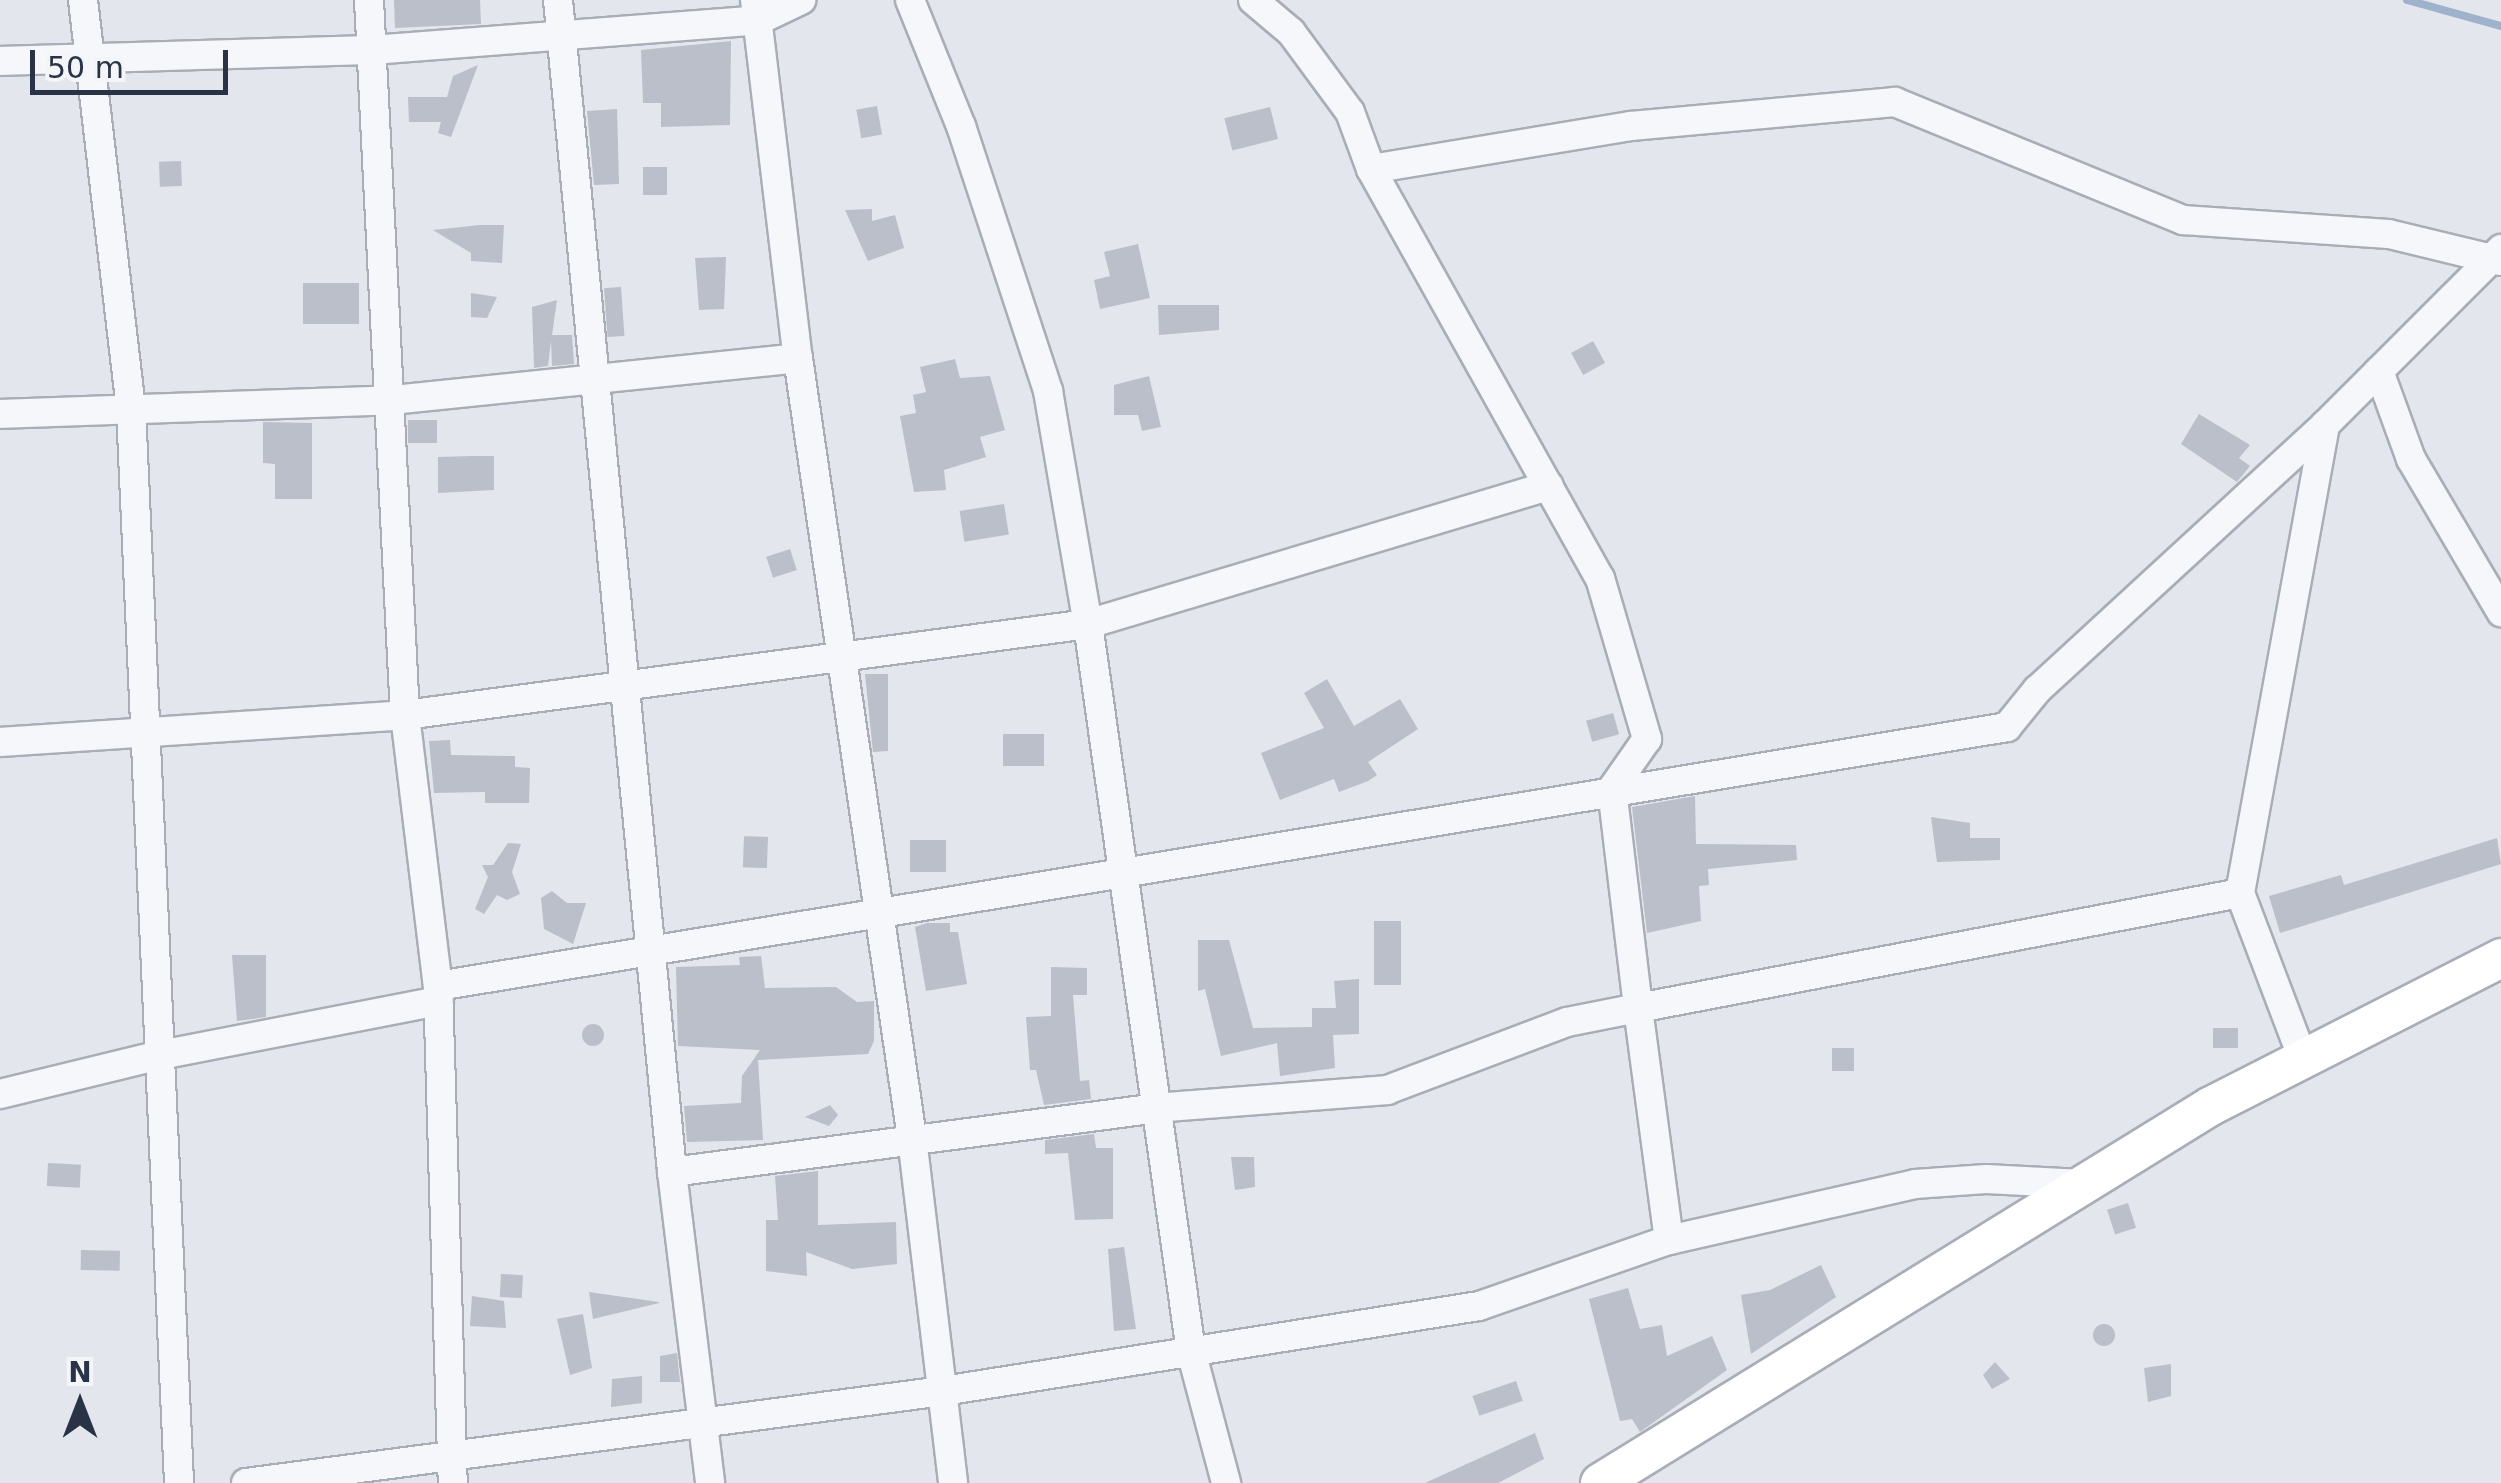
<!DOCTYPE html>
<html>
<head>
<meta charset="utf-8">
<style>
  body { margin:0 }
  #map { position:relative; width:2501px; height:1483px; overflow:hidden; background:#e3e6ec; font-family:"DejaVu Sans",sans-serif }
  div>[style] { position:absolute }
  .stream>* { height:8px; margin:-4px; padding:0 4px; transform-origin:4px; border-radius:4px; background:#9eb2cc }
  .building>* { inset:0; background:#babfca; transform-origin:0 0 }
  .round { border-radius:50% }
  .roads { filter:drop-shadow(2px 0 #a8adb7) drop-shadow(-2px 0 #a8adb7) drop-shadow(0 2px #a8adb7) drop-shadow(0 -2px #a8adb7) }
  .minor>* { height:28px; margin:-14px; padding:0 14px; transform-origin:14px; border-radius:14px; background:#f6f7fa }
  .secondary>* { height:38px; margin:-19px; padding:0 19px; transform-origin:19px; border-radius:19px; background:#fff }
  span { translate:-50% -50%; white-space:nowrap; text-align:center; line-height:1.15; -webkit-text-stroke:10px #f3f5f9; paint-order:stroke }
  .north { position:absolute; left:30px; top:1353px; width:100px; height:100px; -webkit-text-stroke:8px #f3f5f9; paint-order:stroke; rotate:0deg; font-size:28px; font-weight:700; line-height:40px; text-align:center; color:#2a3345 }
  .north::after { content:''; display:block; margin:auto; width:35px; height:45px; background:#2a3345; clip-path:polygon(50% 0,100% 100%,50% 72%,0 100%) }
  .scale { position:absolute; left:30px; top:50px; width:198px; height:45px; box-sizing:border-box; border:5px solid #2a3345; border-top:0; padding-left:12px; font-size:30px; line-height:35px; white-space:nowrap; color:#2a3345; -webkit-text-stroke:8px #f3f5f9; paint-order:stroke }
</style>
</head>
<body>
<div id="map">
  <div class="stream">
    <i style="left:2407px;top:0;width:98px;rotate:15.5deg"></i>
  </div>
  <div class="building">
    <i style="clip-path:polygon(394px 0,480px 0,481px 24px,395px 28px)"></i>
    <i style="clip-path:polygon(731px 41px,730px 125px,661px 127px,661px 103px,643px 103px,641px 50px)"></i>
    <i style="clip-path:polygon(478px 65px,451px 137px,438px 133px,441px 122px,409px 122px,408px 97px,447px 97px,453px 76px)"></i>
    <i style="left:877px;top:106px;width:29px;height:21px;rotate:80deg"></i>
    <i style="left:1270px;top:107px;width:33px;height:47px;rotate:76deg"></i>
    <i style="clip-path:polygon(617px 109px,619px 184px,594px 185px,587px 111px)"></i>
    <i style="left:181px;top:161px;width:25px;height:22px;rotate:88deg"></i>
    <i style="left:643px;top:167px;width:24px;height:28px"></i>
    <i style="clip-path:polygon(872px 209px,872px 221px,895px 215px,904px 248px,868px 261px,845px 210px)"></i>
    <i style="clip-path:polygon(480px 225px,504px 225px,502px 263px,471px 261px,471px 253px,433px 230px)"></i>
    <i style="clip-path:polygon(1138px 244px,1150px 298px,1100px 309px,1094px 280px,1110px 276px,1104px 252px)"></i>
    <i style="clip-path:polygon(726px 257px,724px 309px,699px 310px,695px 258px)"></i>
    <i style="left:359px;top:283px;width:41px;height:56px;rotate:90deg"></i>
    <i style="left:621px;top:287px;width:49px;height:17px;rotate:86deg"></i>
    <i style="clip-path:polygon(471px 293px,497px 297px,487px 318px,471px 317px)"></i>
    <i style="clip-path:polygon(557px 300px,552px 335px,572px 335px,574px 364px,552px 366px,551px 341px,548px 366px,534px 368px,532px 307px)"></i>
    <i style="clip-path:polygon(1158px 305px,1219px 305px,1219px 330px,1159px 335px)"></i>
    <i style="left:1593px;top:341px;width:25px;height:25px;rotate:61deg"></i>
    <i style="clip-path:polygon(955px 359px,960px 378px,990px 376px,1005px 430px,980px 437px,986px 457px,944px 470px,946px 490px,914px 492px,900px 416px,916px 413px,913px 395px,926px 392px,920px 367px)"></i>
    <i style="clip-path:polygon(1149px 376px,1161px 427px,1142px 431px,1138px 415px,1114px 415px,1114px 385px)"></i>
    <i style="clip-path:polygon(2199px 414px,2250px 445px,2239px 458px,2250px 466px,2237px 482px,2181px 444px)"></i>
    <i style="left:437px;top:420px;width:23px;height:29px;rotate:90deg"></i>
    <i style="clip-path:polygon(263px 422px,312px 423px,312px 499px,275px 499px,275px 464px,263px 463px)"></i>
    <i style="clip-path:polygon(472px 456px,494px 456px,494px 490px,438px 493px,438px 457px)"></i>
    <i style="left:1004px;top:504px;width:31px;height:45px;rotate:81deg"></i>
    <i style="left:790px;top:549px;width:22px;height:25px;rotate:72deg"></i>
    <i style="clip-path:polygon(865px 674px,888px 674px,888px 751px,873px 752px)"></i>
    <i style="clip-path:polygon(1327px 679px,1354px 726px,1400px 699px,1418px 729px,1368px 762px,1377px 775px,1368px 781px,1339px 792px,1334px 779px,1280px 800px,1261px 753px,1324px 728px,1304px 693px)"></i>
    <i style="left:1613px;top:713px;width:22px;height:28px;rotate:74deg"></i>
    <i style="left:1003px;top:734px;width:41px;height:32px"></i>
    <i style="clip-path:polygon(450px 740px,451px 755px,515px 756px,515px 767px,530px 768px,529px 803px,485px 803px,485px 792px,434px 793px,429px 741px)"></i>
    <i style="clip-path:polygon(1695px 796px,1696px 844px,1796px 845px,1797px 860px,1708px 869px,1709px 885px,1699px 886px,1701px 921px,1647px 933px,1632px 807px)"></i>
    <i style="clip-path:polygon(1931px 817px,1970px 823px,1970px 838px,2000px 838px,2000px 860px,1937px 862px)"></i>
    <i style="left:768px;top:837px;width:31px;height:24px;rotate:92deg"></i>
    <i style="clip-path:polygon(2497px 838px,2501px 864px,2280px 933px,2269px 896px,2341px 875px,2344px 885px)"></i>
    <i style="left:946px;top:840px;width:32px;height:36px;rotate:90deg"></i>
    <i style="clip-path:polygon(508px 843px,521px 844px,512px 872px,520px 894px,507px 900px,497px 895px,484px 914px,475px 909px,488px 877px,482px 865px,493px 865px)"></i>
    <i style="clip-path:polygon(552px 891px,567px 903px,586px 903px,573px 944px,544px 929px,541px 898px)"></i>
    <i style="left:1374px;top:921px;width:27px;height:64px"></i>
    <i style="clip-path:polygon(927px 923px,950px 923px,950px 932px,958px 932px,967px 984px,926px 991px,915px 927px)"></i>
    <i style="clip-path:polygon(1198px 940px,1229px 940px,1253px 1028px,1312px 1027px,1312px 1008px,1336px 1008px,1334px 981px,1359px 979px,1359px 1034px,1333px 1035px,1335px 1068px,1280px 1076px,1277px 1043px,1221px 1056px,1205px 989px,1198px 991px)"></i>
    <i style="clip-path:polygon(232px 955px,266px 955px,266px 1017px,237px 1021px)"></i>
    <i style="clip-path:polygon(761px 956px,765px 988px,836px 987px,857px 1002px,874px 1001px,874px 1041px,868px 1054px,758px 1060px,763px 1140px,687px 1142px,684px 1106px,741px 1103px,742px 1076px,760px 1050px,678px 1046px,676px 967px,740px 965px,739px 957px)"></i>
    <i style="clip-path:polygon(1051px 967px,1087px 968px,1087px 995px,1073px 995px,1080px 1081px,1089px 1080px,1091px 1099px,1044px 1105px,1036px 1070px,1030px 1070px,1026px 1017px,1051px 1016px)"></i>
    <i class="round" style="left:582px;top:1024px;width:22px;height:22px"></i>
    <i style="left:2213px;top:1028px;width:25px;height:20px"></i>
    <i style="left:1832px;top:1048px;width:22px;height:23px"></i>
    <i style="clip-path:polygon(830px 1105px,838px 1115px,829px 1126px,805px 1117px)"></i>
    <i style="clip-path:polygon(1094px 1134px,1096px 1148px,1113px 1148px,1113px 1219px,1075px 1220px,1068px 1153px,1045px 1154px,1045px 1140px)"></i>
    <i style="clip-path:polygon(1231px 1157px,1254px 1157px,1255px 1187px,1235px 1190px)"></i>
    <i style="left:48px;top:1163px;width:33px;height:23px;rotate:3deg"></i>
    <i style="clip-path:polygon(818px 1171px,818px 1225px,896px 1222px,897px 1264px,852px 1269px,806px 1252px,807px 1276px,766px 1271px,766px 1220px,778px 1220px,775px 1176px)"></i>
    <i style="left:2128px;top:1203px;width:26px;height:22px;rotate:72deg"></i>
    <i style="clip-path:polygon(1124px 1247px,1136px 1329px,1114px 1331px,1108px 1249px)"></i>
    <i style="left:81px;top:1250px;width:39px;height:20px;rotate:1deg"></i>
    <i style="clip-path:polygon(1821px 1265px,1836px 1297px,1751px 1354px,1741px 1295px,1770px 1290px)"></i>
    <i style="left:501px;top:1274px;width:22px;height:23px;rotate:3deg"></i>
    <i style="clip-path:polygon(1628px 1288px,1640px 1329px,1662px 1325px,1667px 1356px,1712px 1336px,1727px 1370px,1640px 1432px,1632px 1419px,1620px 1421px,1589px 1299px)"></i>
    <i style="clip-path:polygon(589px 1292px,659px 1302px,659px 1303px,593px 1319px)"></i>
    <i style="clip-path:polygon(472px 1296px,504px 1301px,506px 1328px,470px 1326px)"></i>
    <i style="clip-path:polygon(583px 1314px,592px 1368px,570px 1375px,557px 1319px)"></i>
    <i class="round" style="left:2093px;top:1324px;width:22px;height:22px"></i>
    <i style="clip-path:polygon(677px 1353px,680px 1382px,660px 1382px,660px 1356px)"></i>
    <i style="clip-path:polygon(1995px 1362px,2010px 1379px,1992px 1389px,1983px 1375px)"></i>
    <i style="clip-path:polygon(2171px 1364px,2171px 1396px,2148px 1402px,2144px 1368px)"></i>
    <i style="clip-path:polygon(642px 1376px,642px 1403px,611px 1407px,612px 1379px)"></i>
    <i style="left:1516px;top:1381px;width:21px;height:46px;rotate:71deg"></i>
    <i style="clip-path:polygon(1535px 1433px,1544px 1459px,1498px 1483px,1425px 1483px)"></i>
  </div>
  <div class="roads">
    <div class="minor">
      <i style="left:83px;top:0;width:412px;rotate:83.3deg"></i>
      <i style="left:131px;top:409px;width:1075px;rotate:87.44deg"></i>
      <i style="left:369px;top:0;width:716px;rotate:87.12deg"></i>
      <i style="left:405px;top:715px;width:273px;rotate:83.1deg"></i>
      <i style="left:438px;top:986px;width:497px;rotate:88.3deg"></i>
      <i style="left:558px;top:0;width:1178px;rotate:84.44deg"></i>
      <i style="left:672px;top:1172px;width:313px;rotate:83deg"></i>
      <i style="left:755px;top:0;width:361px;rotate:83.2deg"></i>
      <i style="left:798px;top:358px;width:788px;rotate:81.68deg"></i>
      <i style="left:912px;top:1138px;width:347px;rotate:83.2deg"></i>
      <i style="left:910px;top:0;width:136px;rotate:68deg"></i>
      <i style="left:961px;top:126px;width:279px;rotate:71.8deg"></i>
      <i style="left:1048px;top:391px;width:236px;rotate:80.3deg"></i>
      <i style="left:1088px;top:624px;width:734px;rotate:81.94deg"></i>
      <i style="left:1191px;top:1351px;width:137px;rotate:75.1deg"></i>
      <i style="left:1253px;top:0;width:50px;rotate:40.1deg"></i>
      <i style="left:1291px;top:32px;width:99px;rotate:53.6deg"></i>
      <i style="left:1350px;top:112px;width:61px;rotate:69.8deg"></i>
      <i style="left:1371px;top:169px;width:469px;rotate:60.8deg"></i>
      <i style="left:1600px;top:578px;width:168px;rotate:73.7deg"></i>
      <i style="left:1647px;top:739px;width:61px;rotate:125deg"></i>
      <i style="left:1612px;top:789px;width:221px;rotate:83.2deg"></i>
      <i style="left:1638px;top:1008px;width:613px;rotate:-10.81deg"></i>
      <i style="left:2240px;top:893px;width:174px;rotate:69.2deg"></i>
      <i style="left:0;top:61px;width:372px;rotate:-1.7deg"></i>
      <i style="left:372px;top:50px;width:388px;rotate:-4.4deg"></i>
      <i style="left:759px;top:20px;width:47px;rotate:-25.5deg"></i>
      <i style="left:1371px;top:169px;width:264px;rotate:-9.4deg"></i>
      <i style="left:1631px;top:126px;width:265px;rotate:-5.2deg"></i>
      <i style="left:1895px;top:102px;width:311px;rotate:22.3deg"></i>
      <i style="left:2183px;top:220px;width:206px;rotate:3.9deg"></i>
      <i style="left:2389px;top:234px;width:115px;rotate:13.6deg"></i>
      <i style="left:2379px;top:371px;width:94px;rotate:70deg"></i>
      <i style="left:2411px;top:459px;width:178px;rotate:59.5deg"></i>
      <i style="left:0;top:414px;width:393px;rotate:-2deg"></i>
      <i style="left:393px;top:400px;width:407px;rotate:-5.9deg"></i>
      <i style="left:0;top:742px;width:406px;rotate:-3.8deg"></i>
      <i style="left:405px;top:715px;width:689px;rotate:-7.59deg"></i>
      <i style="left:1088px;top:624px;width:481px;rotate:-16.7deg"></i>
      <i style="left:2240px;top:893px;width:476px;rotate:-79.7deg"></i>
      <i style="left:438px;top:986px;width:1590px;rotate:-9.37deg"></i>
      <i style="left:2007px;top:727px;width:48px;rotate:-51deg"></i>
      <i style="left:2037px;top:690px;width:391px;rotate:-42.6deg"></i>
      <i style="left:2325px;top:425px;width:249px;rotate:-45deg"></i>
      <i style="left:0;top:1094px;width:165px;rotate:-13.7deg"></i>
      <i style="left:160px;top:1055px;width:284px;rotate:-11deg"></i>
      <i style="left:672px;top:1172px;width:487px;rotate:-7.5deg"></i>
      <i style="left:1155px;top:1108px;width:233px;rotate:-4.4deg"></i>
      <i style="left:1387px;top:1090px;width:192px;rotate:-20.7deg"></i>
      <i style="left:1567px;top:1022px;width:72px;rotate:-11.2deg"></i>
      <i style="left:1638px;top:1008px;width:234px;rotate:82.4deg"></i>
      <i style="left:246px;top:1483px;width:703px;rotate:-7.52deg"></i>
      <i style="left:943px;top:1391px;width:543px;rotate:-9.01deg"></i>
      <i style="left:1479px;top:1306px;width:201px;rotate:-19.2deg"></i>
      <i style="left:1669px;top:1240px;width:252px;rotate:-12.8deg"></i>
      <i style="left:1915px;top:1184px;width:71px;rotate:-4deg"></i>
      <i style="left:1986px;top:1179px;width:99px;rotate:2.9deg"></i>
    </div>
    <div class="secondary">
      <i style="left:1600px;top:1483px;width:718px;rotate:-31.68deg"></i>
      <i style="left:2211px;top:1106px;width:326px;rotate:-27deg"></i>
    </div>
  </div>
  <div class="north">N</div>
  <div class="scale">50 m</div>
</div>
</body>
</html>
